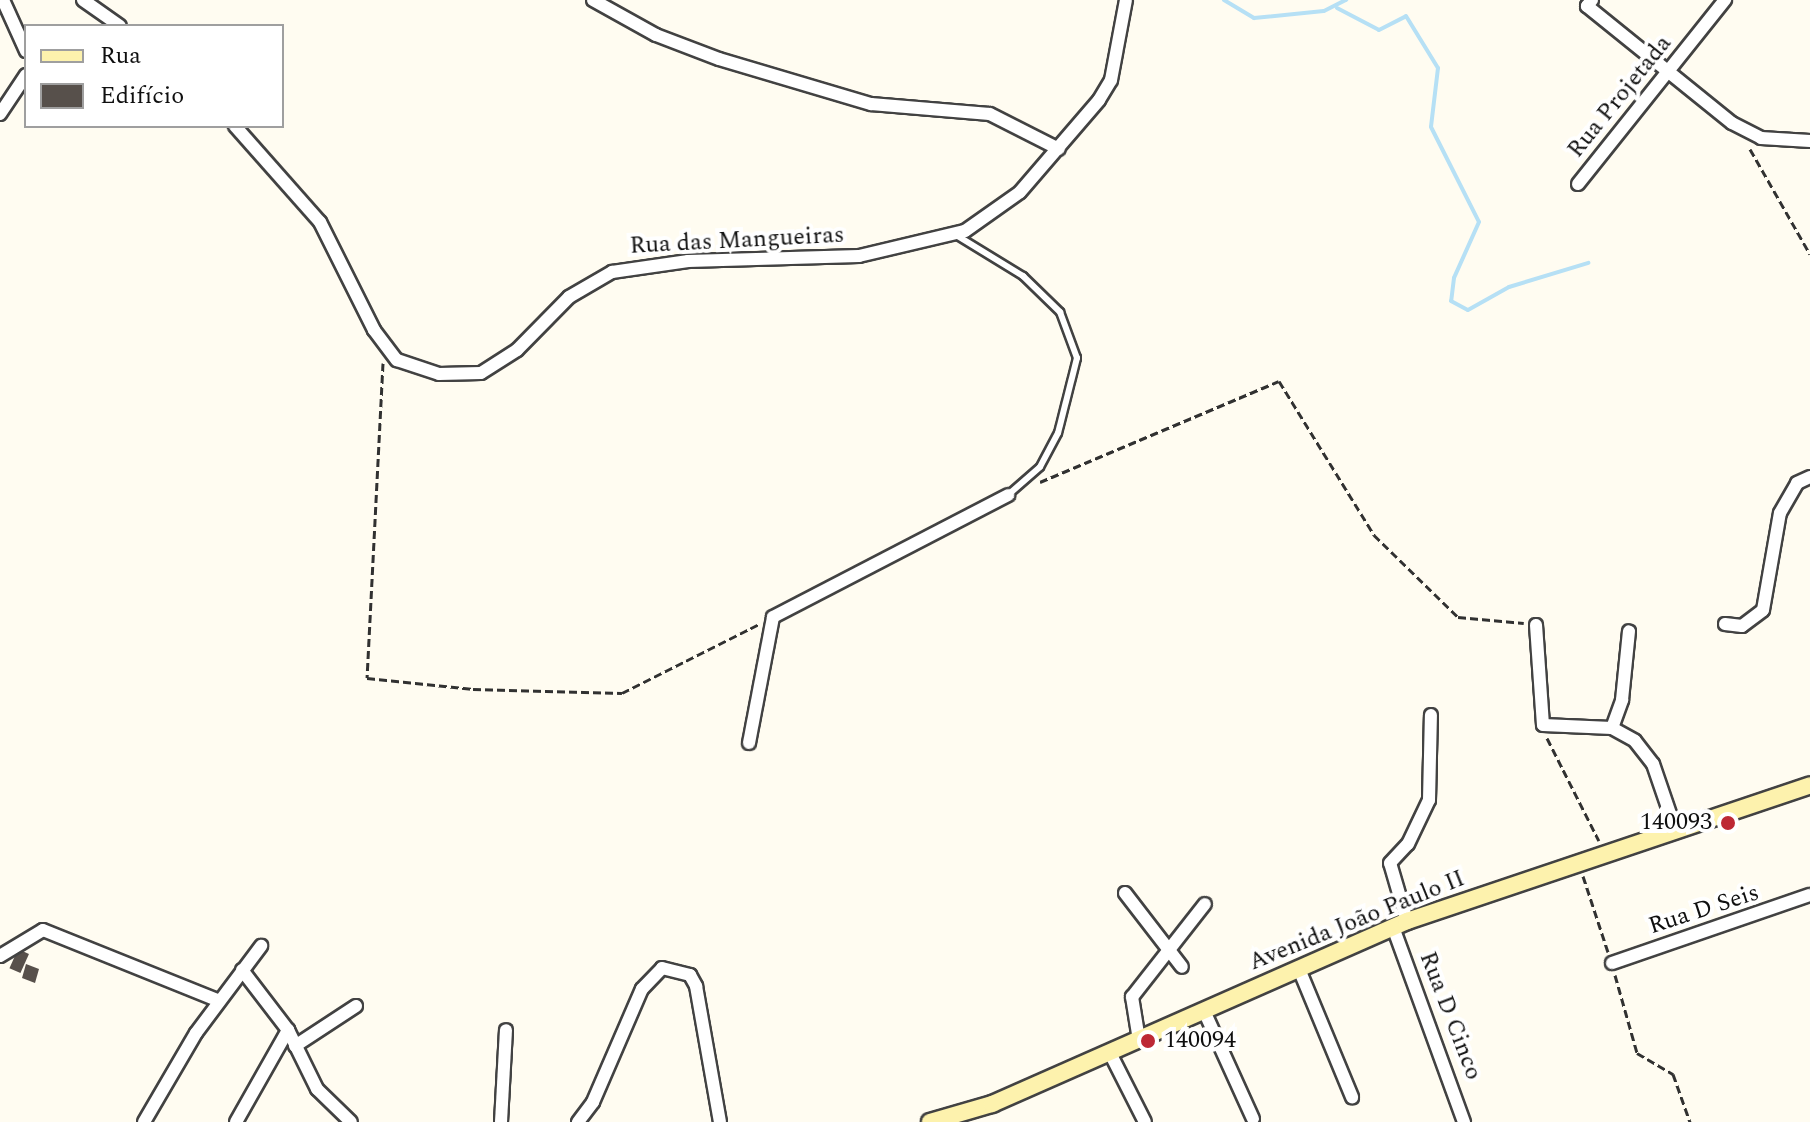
<!DOCTYPE html>
<html>
<head>
<meta charset="utf-8">
<style>
  body { margin:0 }
  #map { position:relative; width:1810px; height:1122px; overflow:hidden; background:#fffcf1; font-family:Spectral,serif }
  div>[style] { position:absolute }
  .stream>* { height:4px; margin:-2px; padding:0 2px; transform-origin:2px; border-radius:2px; background:#b6e0f5 }
  .building>* { inset:0; background:#57504b; transform-origin:0 0 }
  .path>* { height:3px; margin-top:-1.5px; transform-origin:0; background:repeating-linear-gradient(90deg,#313131 0 8px,transparent 0 12px) }
  .roads { filter:drop-shadow(2px 0 #424242) drop-shadow(-2px 0 #424242) drop-shadow(0 2px #424242) drop-shadow(0 -2px #424242) }
  .lane>* { height:6px; margin:-3px; padding:0 3px; transform-origin:3px; border-radius:3px; background:#fff }
  .street>* { height:12px; margin:-6px; padding:0 6px; transform-origin:6px; border-radius:6px; background:#fff }
  .secondary>* { height:16px; margin:-8px; padding:0 8px; transform-origin:8px; border-radius:8px; background:#fdf2ad }
  .dots>* { width:22px; height:22px; translate:-50% -50%; box-sizing:border-box; border:4px solid #fff; border-radius:50% }
  span { translate:-50% -50%; white-space:nowrap; text-align:center; line-height:1.15; -webkit-text-stroke:8px #fff; paint-order:stroke }
  .street-label { font-size:24px; color:#0f0f0f }
  .poi-label { font-size:24px; color:#0f0f0f }
  .right { translate:-100% -50%; text-align:right }
  .left { translate:0 -50%; text-align:left }
  .legend { position:absolute; left:24px; top:24px; width:260px; height:104px; box-sizing:border-box; background:#fff; border:2px solid #9f9f9f; margin:0; padding:10px 14px; list-style:none; font-size:24px; color:#0f0f0f }
  .legend li { display:flex; align-items:center; gap:16px; height:40px }
  .legend b { width:40px; border:2px solid #9f9f9f }
</style>
</head>
<body>
<div id="map">
  <div class="stream">
    <i style="left:1224px;top:0;width:35px;rotate:31deg"></i>
    <i style="left:1254px;top:18px;width:70px;rotate:-5.7deg"></i>
    <i style="left:1324px;top:11px;width:25px;rotate:-27deg"></i>
    <i style="left:1337px;top:8px;width:47px;rotate:27.6deg"></i>
    <i style="left:1379px;top:30px;width:30px;rotate:-27deg"></i>
    <i style="left:1406px;top:16px;width:61px;rotate:58.4deg"></i>
    <i style="left:1438px;top:68px;width:59px;rotate:96.8deg"></i>
    <i style="left:1431px;top:127px;width:106px;rotate:63.2deg"></i>
    <i style="left:1479px;top:222px;width:61px;rotate:114.1deg"></i>
    <i style="left:1454px;top:278px;width:23px;rotate:97deg"></i>
    <i style="left:1451px;top:301px;width:19px;rotate:28deg"></i>
    <i style="left:1468px;top:310px;width:47px;rotate:-29.3deg"></i>
    <i style="left:1509px;top:287px;width:83px;rotate:-16.9deg"></i>
  </div>
  <div class="building">
    <i style="left:18px;top:949px;width:12px;height:21px;rotate:24deg"></i>
    <i style="clip-path:polygon(26px 964px,39px 969px,35px 983px,22px 978px)"></i>
  </div>
  <div class="path">
    <i style="left:1750px;top:149px;width:121px;rotate:60.3deg"></i>
    <i style="left:383px;top:363px;width:315px;rotate:92.9deg"></i>
    <i style="left:367px;top:678px;width:107px;rotate:5.9deg"></i>
    <i style="left:473px;top:689px;width:149px;rotate:1.5deg"></i>
    <i style="left:622px;top:693px;width:153px;rotate:-26.7deg"></i>
    <i style="left:1040px;top:482px;width:259px;rotate:-22.9deg"></i>
    <i style="left:1279px;top:381px;width:181px;rotate:58.3deg"></i>
    <i style="left:1374px;top:535px;width:117px;rotate:44.3deg"></i>
    <i style="left:1458px;top:617px;width:66px;rotate:5.2deg"></i>
    <i style="left:1547px;top:738px;width:115px;rotate:63.2deg"></i>
    <i style="left:1583px;top:876px;width:80px;rotate:71.8deg"></i>
    <i style="left:1615px;top:975px;width:81px;rotate:74.2deg"></i>
    <i style="left:1637px;top:1053px;width:42px;rotate:30.3deg"></i>
    <i style="left:1673px;top:1074px;width:51px;rotate:70.5deg"></i>
  </div>
  <div class="roads">
    <div class="lane">
      <i style="left:956px;top:235px;width:79px;rotate:31.5deg"></i>
      <i style="left:1023px;top:276px;width:52px;rotate:44.2deg"></i>
      <i style="left:1060px;top:312px;width:49px;rotate:69.7deg"></i>
      <i style="left:1077px;top:358px;width:77px;rotate:104.2deg"></i>
      <i style="left:1058px;top:433px;width:38px;rotate:118deg"></i>
      <i style="left:1040px;top:467px;width:43px;rotate:138.8deg"></i>
    </div>
    <div class="street">
      <i style="left:3px;top:0;width:56px;rotate:65.7deg"></i>
      <i style="left:83px;top:0;width:45px;rotate:35.1deg"></i>
      <i style="left:593px;top:0;width:72px;rotate:29.1deg"></i>
      <i style="left:656px;top:35px;width:67px;rotate:20.9deg"></i>
      <i style="left:719px;top:59px;width:159px;rotate:16.5deg"></i>
      <i style="left:871px;top:104px;width:119px;rotate:4.8deg"></i>
      <i style="left:990px;top:114px;width:77px;rotate:26.9deg"></i>
      <i style="left:1592px;top:0;width:8px;rotate:130deg"></i>
      <i style="left:1587px;top:6px;width:186px;rotate:38.9deg"></i>
      <i style="left:1732px;top:123px;width:33px;rotate:27deg"></i>
      <i style="left:1761px;top:138px;width:49px;rotate:3.5deg"></i>
      <i style="left:0;top:114px;width:47px;rotate:-56.3deg"></i>
      <i style="left:235px;top:126px;width:128px;rotate:48.5deg"></i>
      <i style="left:320px;top:222px;width:121px;rotate:63.4deg"></i>
      <i style="left:374px;top:330px;width:38px;rotate:53deg"></i>
      <i style="left:397px;top:360px;width:44px;rotate:18.4deg"></i>
      <i style="left:439px;top:374px;width:42px;rotate:-1.4deg"></i>
      <i style="left:481px;top:373px;width:43px;rotate:-32.6deg"></i>
      <i style="left:517px;top:350px;width:74px;rotate:-45.5deg"></i>
      <i style="left:569px;top:297px;width:50px;rotate:-30.2deg"></i>
      <i style="left:612px;top:272px;width:77px;rotate:-8.2deg"></i>
      <i style="left:688px;top:261px;width:171px;rotate:-1.7deg"></i>
      <i style="left:859px;top:256px;width:109px;rotate:-13.3deg"></i>
      <i style="left:965px;top:231px;width:67px;rotate:-35.3deg"></i>
      <i style="left:1020px;top:192px;width:121px;rotate:-49.3deg"></i>
      <i style="left:1099px;top:100px;width:23px;rotate:-59deg"></i>
      <i style="left:1111px;top:80px;width:81px;rotate:-79.4deg"></i>
      <i style="left:1578px;top:184px;width:236px;rotate:-51.4deg"></i>
      <i style="left:1725px;top:624px;width:17px;rotate:7deg"></i>
      <i style="left:1742px;top:626px;width:26px;rotate:-37deg"></i>
      <i style="left:1763px;top:610px;width:98px;rotate:-80.1deg"></i>
      <i style="left:1780px;top:513px;width:34px;rotate:-60deg"></i>
      <i style="left:1797px;top:483px;width:14px;rotate:-25deg"></i>
      <i style="left:1536px;top:625px;width:100px;rotate:86deg"></i>
      <i style="left:1543px;top:725px;width:69px;rotate:2.5deg"></i>
      <i style="left:1612px;top:728px;width:26px;rotate:29deg"></i>
      <i style="left:1635px;top:741px;width:29px;rotate:52deg"></i>
      <i style="left:1653px;top:764px;width:71px;rotate:71.1deg"></i>
      <i style="left:1612px;top:728px;width:30px;rotate:-70deg"></i>
      <i style="left:1622px;top:700px;width:69px;rotate:-84.2deg"></i>
      <i style="left:749px;top:743px;width:128px;rotate:-79.2deg"></i>
      <i style="left:773px;top:617px;width:265px;rotate:-27.4deg"></i>
      <i style="left:1125px;top:893px;width:93px;rotate:52.4deg"></i>
      <i style="left:1407px;top:921px;width:60px;rotate:-106.3deg"></i>
      <i style="left:1390px;top:863px;width:26px;rotate:-47deg"></i>
      <i style="left:1408px;top:844px;width:49px;rotate:-64.5deg"></i>
      <i style="left:1429px;top:800px;width:85px;rotate:-88.7deg"></i>
      <i style="left:1393px;top:927px;width:208px;rotate:70deg"></i>
      <i style="left:0;top:956px;width:50px;rotate:-31.2deg"></i>
      <i style="left:43px;top:930px;width:188px;rotate:21.9deg"></i>
      <i style="left:1612px;top:963px;width:209px;rotate:-19deg"></i>
      <i style="left:1299px;top:969px;width:139px;rotate:67.5deg"></i>
      <i style="left:242px;top:970px;width:76px;rotate:52.5deg"></i>
      <i style="left:288px;top:1030px;width:66px;rotate:63.8deg"></i>
      <i style="left:317px;top:1089px;width:47px;rotate:44.1deg"></i>
      <i style="left:1205px;top:1013px;width:116px;rotate:65.6deg"></i>
      <i style="left:1139px;top:1040px;width:44px;rotate:-99.2deg"></i>
      <i style="left:1132px;top:997px;width:118px;rotate:-51.9deg"></i>
      <i style="left:295px;top:1046px;width:73px;rotate:-33.3deg"></i>
      <i style="left:1110px;top:1053px;width:77px;rotate:63.1deg"></i>
      <i style="left:144px;top:1122px;width:103px;rotate:-59.7deg"></i>
      <i style="left:196px;top:1033px;width:109px;rotate:-53.2deg"></i>
      <i style="left:236px;top:1122px;width:106px;rotate:-60.5deg"></i>
      <i style="left:501px;top:1122px;width:92px;rotate:-86.9deg"></i>
      <i style="left:578px;top:1122px;width:25px;rotate:-53deg"></i>
      <i style="left:593px;top:1102px;width:123px;rotate:-66.6deg"></i>
      <i style="left:642px;top:989px;width:29px;rotate:-46deg"></i>
      <i style="left:662px;top:968px;width:29px;rotate:14deg"></i>
      <i style="left:690px;top:975px;width:13px;rotate:61deg"></i>
      <i style="left:696px;top:986px;width:138px;rotate:80deg"></i>
    </div>
    <div class="secondary">
      <i style="left:930px;top:1122px;width:65px;rotate:-16.2deg"></i>
      <i style="left:992px;top:1104px;width:454px;rotate:-23.8deg"></i>
      <i style="left:1407px;top:921px;width:425px;rotate:-18.6deg"></i>
    </div>
  </div>
  <div class="dots">
    <i style="left:1728px;top:823px;background:#bd2834"></i>
    <i style="left:1148px;top:1041px;background:#bd2834"></i>
  </div>
  <div class="street-label">
    <span style="left:1620px;top:97px;rotate:-51deg">Rua Projetada</span>
    <span style="left:737px;top:241px;rotate:-3deg">Rua das Mangueiras</span>
    <span style="left:1704px;top:910px;rotate:-18deg">Rua D Seis</span>
    <span style="left:1357px;top:921px;rotate:-22deg">Avenida João Paulo II</span>
    <span style="left:1450px;top:1016px;rotate:69deg">Rua D Cinco</span>
  </div>
  <div class="poi-label">
    <span class="right" style="left:1712px;top:823px">140093</span>
    <span class="left" style="left:1164px;top:1041px">140094</span>
  </div>
  <ul class="legend">
  <li><b style="height:10px;background:#fdf2ad"></b>Rua</li>
  <li><b style="height:22px;background:#57504b"></b>Edifício</li>
  </ul>
</div>
</body>
</html>
